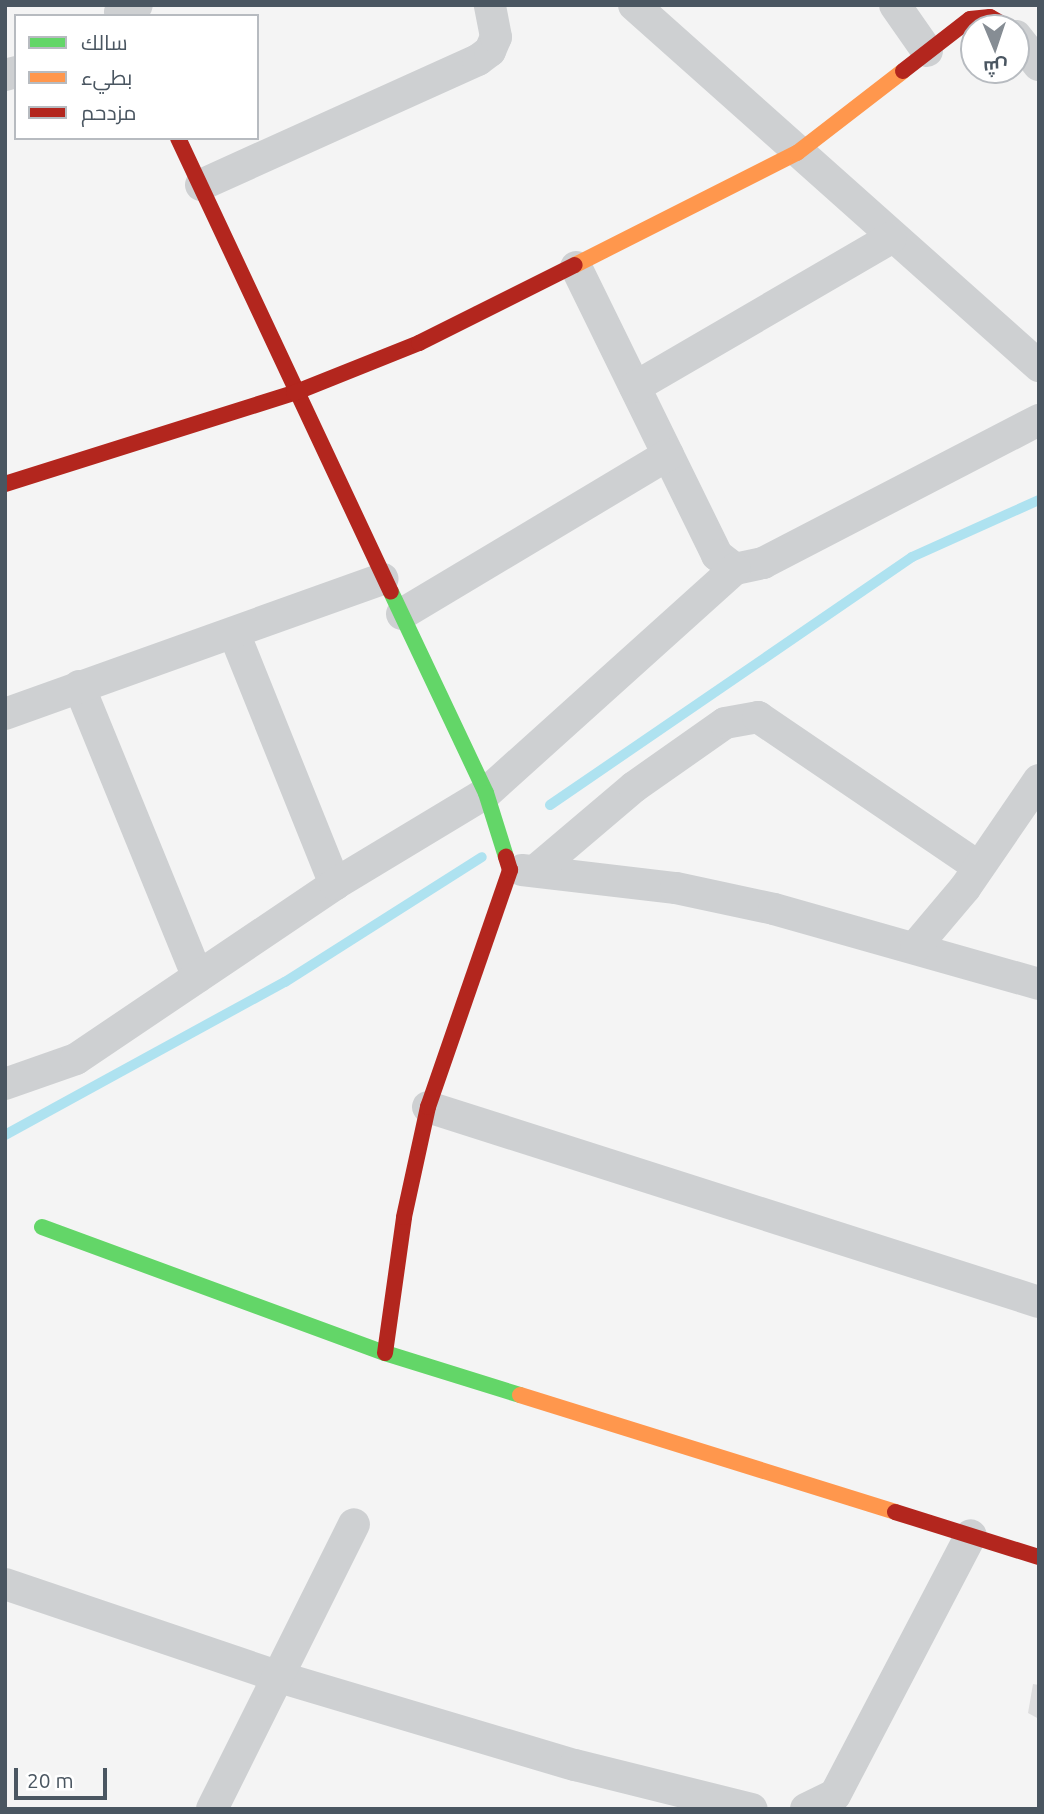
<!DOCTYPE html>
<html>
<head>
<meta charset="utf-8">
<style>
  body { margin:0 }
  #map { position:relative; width:1044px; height:1814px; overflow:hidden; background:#f4f4f4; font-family:Ubuntu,Cairo,sans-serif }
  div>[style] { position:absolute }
  .stream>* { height:10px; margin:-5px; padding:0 5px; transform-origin:5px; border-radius:5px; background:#aee2f0 }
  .building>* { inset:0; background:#ddddde }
  .street>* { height:32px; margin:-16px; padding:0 16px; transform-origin:16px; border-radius:16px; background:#ced0d2 }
  .fast>* { height:16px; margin:-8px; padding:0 8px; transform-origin:8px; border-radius:8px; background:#63d668 }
  .slow>* { height:16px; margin:-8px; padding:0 8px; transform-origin:8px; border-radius:8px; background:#ff974d }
  .jam>* { height:16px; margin:-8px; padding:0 8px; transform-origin:8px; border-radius:8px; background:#b3261e }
  span { translate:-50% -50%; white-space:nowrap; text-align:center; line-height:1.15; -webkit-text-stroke:5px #fff; paint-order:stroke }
  .frame { position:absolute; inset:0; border:7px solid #4a5661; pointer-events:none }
  .legend { position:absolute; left:14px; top:14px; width:245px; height:126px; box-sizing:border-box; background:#fff; border:2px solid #b7bbc0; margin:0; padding:9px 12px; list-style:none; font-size:21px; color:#4a5661 }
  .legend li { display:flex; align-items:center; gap:14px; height:35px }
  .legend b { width:35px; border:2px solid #b7bbc0 }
  .north { position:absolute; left:960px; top:14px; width:70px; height:70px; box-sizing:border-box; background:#fff; border:2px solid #b7bbc0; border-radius:50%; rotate:178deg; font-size:19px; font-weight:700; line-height:28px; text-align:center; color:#4a5661 }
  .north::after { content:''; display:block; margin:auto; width:24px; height:32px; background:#868d94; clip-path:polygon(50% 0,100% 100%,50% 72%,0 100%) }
  .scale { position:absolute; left:14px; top:1768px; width:93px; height:32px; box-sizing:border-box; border:4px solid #4a5661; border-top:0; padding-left:9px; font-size:21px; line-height:24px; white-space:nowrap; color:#4a5661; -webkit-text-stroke:5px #fff; paint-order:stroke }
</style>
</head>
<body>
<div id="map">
  <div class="stream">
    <i style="left:550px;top:805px;width:439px;rotate:-34.4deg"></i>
    <i style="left:912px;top:557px;width:139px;rotate:-24.2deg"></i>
    <i style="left:5px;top:1135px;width:319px;rotate:-28.7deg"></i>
    <i style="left:285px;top:982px;width:233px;rotate:-32.4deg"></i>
  </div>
  <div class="building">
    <i style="clip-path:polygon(1033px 1684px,1039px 1685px,1039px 1719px,1028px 1713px)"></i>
  </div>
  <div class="street">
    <i style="left:634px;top:5px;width:543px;rotate:41.71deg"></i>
    <i style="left:895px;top:5px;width:56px;rotate:55.2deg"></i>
    <i style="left:120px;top:12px;width:18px;rotate:-22deg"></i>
    <i style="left:1016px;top:36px;width:37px;rotate:52deg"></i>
    <i style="left:5px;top:75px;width:11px;rotate:-15deg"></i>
    <i style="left:201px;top:185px;width:304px;rotate:-24.3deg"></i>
    <i style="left:478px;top:60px;width:15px;rotate:-37deg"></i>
    <i style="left:490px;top:51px;width:15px;rotate:-67deg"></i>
    <i style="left:496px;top:37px;width:33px;rotate:-101deg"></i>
    <i style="left:576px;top:267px;width:321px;rotate:63.9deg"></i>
    <i style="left:717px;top:555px;width:23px;rotate:38deg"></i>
    <i style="left:735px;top:569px;width:29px;rotate:-12deg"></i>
    <i style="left:763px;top:563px;width:311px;rotate:-27.4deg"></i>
    <i style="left:635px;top:387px;width:296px;rotate:-30.2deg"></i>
    <i style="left:402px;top:614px;width:310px;rotate:-30.9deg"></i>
    <i style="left:234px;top:633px;width:271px;rotate:68.1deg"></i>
    <i style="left:79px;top:686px;width:314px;rotate:67.8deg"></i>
    <i style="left:5px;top:714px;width:401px;rotate:-19.7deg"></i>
    <i style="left:522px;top:870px;width:155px;rotate:6.7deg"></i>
    <i style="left:676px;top:888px;width:100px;rotate:12.1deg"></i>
    <i style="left:774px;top:909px;width:275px;rotate:15.8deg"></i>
    <i style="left:535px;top:871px;width:130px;rotate:-40.3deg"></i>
    <i style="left:634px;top:787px;width:111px;rotate:-35.1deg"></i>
    <i style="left:725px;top:723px;width:34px;rotate:-10deg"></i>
    <i style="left:758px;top:717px;width:267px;rotate:34.2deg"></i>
    <i style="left:916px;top:946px;width:76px;rotate:-49.8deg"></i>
    <i style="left:965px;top:888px;width:131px;rotate:-55.6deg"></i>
    <i style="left:5px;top:1084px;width:75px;rotate:-19.4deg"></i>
    <i style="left:76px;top:1059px;width:313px;rotate:-34deg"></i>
    <i style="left:335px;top:884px;width:176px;rotate:-31.1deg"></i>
    <i style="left:486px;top:793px;width:335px;rotate:-42deg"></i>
    <i style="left:428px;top:1107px;width:641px;rotate:17.7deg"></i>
    <i style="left:5px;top:1584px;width:289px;rotate:18.7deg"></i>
    <i style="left:279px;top:1677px;width:309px;rotate:16.6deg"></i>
    <i style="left:575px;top:1765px;width:182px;rotate:14deg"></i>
    <i style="left:212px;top:1809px;width:318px;rotate:-63.5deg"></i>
    <i style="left:806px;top:1809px;width:32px;rotate:-26deg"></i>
    <i style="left:835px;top:1795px;width:293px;rotate:-62.4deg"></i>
  </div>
  <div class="fast">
    <i style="left:391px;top:592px;width:222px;rotate:64.7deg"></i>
    <i style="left:486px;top:793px;width:67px;rotate:72.6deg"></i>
    <i style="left:42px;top:1227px;width:365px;rotate:20.2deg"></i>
    <i style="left:385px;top:1353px;width:141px;rotate:17.3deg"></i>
  </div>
  <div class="slow">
    <i style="left:575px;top:265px;width:249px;rotate:-26.8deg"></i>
    <i style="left:797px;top:153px;width:134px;rotate:-37.7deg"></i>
    <i style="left:520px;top:1395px;width:393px;rotate:17.3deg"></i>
  </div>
  <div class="jam">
    <i style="left:903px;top:71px;width:85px;rotate:-37.8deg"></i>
    <i style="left:970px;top:19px;width:20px;rotate:-6deg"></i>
    <i style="left:990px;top:17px;width:22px;rotate:30deg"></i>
    <i style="left:178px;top:138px;width:501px;rotate:64.87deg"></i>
    <i style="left:5px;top:484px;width:303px;rotate:-17.5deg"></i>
    <i style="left:294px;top:393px;width:135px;rotate:-21.8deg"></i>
    <i style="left:419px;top:343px;width:174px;rotate:-26.6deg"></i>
    <i style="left:385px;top:1353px;width:137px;rotate:-82deg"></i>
    <i style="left:404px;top:1217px;width:113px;rotate:-77.7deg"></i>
    <i style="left:428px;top:1107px;width:251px;rotate:-70.9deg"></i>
    <i style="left:510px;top:870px;width:14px;rotate:-107deg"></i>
    <i style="left:895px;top:1512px;width:151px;rotate:17.4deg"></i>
  </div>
  <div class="frame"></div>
  <ul class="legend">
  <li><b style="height:9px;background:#63d668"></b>سالك</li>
  <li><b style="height:9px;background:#ff974d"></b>بطيء</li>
  <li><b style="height:9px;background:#b3261e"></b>مزدحم</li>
  </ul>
  <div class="north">ش</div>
  <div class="scale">20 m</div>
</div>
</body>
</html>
